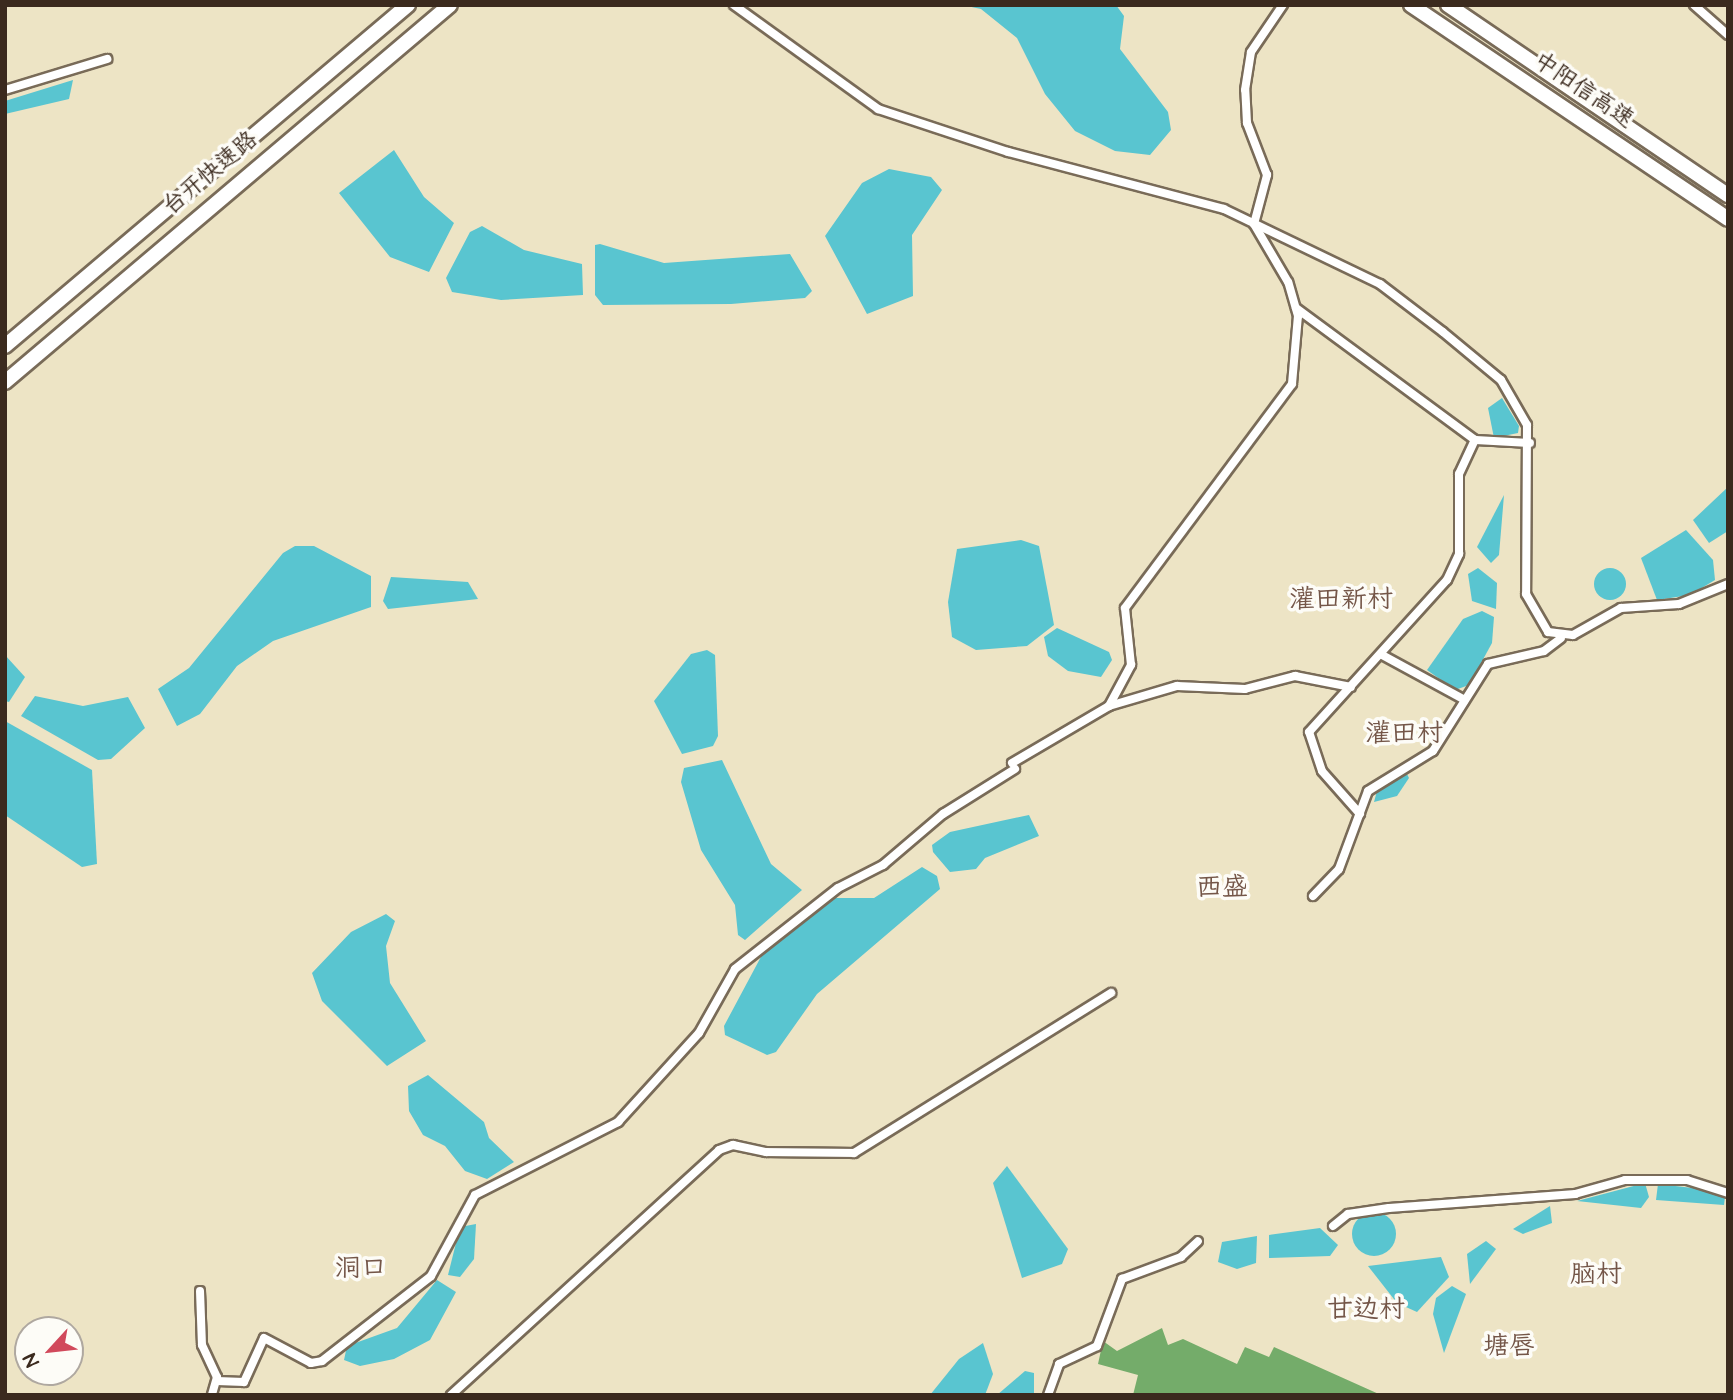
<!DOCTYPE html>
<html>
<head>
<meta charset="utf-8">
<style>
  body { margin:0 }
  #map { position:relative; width:1733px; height:1400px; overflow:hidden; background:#ede4c5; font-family:"Architects Daughter","LXGW WenKai TC",sans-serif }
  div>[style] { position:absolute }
  .forest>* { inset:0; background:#74ac6a }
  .water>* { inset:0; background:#59c5d0 }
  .round { border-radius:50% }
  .roads { filter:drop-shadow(2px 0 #796b58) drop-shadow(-2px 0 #796b58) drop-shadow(0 2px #796b58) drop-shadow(0 -2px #796b58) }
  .street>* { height:8px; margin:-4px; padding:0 4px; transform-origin:4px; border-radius:4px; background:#fff }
  .highway>* { height:14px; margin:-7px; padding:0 7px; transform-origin:7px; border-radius:7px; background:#fff }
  span { translate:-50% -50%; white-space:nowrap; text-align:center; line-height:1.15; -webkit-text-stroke:7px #fdfcf7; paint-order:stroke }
  .street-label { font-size:23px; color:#3b2a1e }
  .quarter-label { font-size:26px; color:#745648 }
  .frame { position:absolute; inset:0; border:7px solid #3b2a1e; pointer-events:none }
  .north { position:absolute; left:14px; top:1316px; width:70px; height:70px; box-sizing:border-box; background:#fdfcf7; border:2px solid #afa8a0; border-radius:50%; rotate:243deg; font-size:19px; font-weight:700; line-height:28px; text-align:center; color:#3b2a1e }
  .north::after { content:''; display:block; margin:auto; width:24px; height:32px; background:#d1495b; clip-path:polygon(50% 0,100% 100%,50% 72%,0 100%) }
</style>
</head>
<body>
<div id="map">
  <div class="forest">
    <i style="clip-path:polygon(1162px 1328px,1168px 1345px,1183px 1339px,1237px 1364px,1245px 1347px,1269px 1357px,1274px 1347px,1381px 1395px,1133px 1395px,1138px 1375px,1098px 1364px,1103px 1341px,1117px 1351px)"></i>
  </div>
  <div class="water">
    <i style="clip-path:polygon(962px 5px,1116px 5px,1124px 16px,1120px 49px,1168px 112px,1171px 130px,1150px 155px,1115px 151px,1075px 131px,1045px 94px,1017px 38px,981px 9px)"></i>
    <i style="clip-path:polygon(73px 80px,69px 99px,5px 114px,5px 101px)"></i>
    <i style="clip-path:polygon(394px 150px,424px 197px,454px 223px,429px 272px,390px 257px,339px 193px)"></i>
    <i style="clip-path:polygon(889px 169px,931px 177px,942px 190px,912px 235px,913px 296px,867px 314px,825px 236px,862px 183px)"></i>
    <i style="clip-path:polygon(482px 226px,524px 250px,582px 264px,583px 295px,501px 300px,452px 292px,446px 278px,470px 232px)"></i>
    <i style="clip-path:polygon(600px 244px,664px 263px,790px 254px,812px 291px,805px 298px,731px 304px,603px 305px,595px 295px,595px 245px)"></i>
    <i style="clip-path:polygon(1502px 398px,1519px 426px,1518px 433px,1494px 438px,1488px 408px)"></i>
    <i style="clip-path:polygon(1728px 487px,1728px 531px,1709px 543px,1693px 520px)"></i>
    <i style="clip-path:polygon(1504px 495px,1499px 555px,1491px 563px,1477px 547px)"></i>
    <i style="clip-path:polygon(1686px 530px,1713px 560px,1715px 580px,1690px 595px,1657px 600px,1641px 558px)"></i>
    <i style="clip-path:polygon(1021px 540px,1039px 546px,1054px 625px,1027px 646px,976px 650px,952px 637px,948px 602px,957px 549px)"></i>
    <i style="clip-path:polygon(295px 546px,314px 546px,371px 576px,371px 607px,273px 641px,237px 666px,200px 714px,177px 726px,158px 689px,189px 668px,283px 553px)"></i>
    <i class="round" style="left:1594px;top:568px;width:32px;height:32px"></i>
    <i style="clip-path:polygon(1478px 568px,1497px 583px,1496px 609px,1472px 601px,1468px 574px)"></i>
    <i style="clip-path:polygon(391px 577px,468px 582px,478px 599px,388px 609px,383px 601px)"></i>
    <i style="clip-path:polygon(1482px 611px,1494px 617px,1492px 643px,1469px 685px,1455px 690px,1427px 670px,1463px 619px)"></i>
    <i style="clip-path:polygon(1057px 628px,1109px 652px,1112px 660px,1101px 677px,1068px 671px,1048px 656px,1044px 637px)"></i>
    <i style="clip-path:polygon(707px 650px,715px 655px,718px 736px,713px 746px,682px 754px,654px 701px,691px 654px)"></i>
    <i style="clip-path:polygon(5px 655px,25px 677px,9px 702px,5px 701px)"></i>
    <i style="clip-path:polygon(35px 696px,83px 706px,128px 697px,145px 728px,111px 759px,98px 760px,21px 716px)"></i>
    <i style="clip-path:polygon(5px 721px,92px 770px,97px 864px,82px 867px,5px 815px)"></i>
    <i style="clip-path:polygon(722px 760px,771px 864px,802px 890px,745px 940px,738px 935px,735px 905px,701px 850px,681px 782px,684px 768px)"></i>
    <i style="clip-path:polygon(1406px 772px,1409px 778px,1397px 796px,1374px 802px,1377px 791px)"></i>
    <i style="clip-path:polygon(1029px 815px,1039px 836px,985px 858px,976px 869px,950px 872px,933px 852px,932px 845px,950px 832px)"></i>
    <i style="clip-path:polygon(922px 867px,937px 876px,940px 889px,817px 994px,776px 1052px,767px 1055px,725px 1035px,724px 1026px,763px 953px,834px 898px,874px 898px)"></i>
    <i style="clip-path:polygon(386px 914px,395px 921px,386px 946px,390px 983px,426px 1041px,387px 1066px,322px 1001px,312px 973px,351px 932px)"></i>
    <i style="clip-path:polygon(428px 1075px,484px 1122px,489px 1138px,514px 1162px,487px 1179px,465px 1171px,445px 1146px,423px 1135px,409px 1111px,408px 1086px)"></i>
    <i style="clip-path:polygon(1007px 1166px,1068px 1249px,1062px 1264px,1022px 1278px,993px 1183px)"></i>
    <i style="clip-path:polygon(1645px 1183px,1649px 1197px,1641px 1208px,1577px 1201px)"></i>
    <i style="clip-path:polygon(1658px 1184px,1710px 1190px,1725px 1197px,1724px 1205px,1656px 1200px)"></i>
    <i style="clip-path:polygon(1550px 1206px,1552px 1223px,1523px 1234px,1513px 1229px)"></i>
    <i class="round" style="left:1352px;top:1212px;width:44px;height:44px"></i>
    <i style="clip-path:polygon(476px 1224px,474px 1259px,460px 1277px,448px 1275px,460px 1227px)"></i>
    <i style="clip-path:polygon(1320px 1228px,1338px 1245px,1330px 1256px,1269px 1258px,1269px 1235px)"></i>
    <i style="clip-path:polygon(1257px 1236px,1256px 1263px,1237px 1269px,1218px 1262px,1222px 1242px)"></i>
    <i style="clip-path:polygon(1486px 1241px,1496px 1249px,1470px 1284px,1467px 1254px)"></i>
    <i style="clip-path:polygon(1441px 1257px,1449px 1277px,1417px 1312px,1397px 1303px,1368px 1266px)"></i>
    <i style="clip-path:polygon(437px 1280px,456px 1292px,430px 1340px,394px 1359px,360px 1366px,344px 1360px,347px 1346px,397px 1328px)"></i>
    <i style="clip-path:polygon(1452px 1286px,1466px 1294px,1444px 1353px,1433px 1314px,1436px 1298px)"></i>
    <i style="clip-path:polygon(983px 1343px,993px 1374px,985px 1395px,930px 1395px,959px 1359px)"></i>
    <i style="clip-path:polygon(1025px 1371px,1034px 1373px,1034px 1395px,997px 1395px)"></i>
  </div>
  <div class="roads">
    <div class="street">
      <i style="left:734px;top:5px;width:178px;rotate:35.8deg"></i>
      <i style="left:878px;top:109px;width:137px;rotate:18.3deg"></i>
      <i style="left:1008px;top:152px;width:223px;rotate:14.8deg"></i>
      <i style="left:1224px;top:209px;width:173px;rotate:25.7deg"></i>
      <i style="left:1380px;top:284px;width:79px;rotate:37.3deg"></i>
      <i style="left:1443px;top:332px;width:75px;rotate:39.6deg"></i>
      <i style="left:1501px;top:380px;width:52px;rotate:60deg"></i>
      <i style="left:1527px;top:425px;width:169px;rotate:90.3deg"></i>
      <i style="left:1526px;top:594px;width:44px;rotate:59.9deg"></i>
      <i style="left:1548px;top:632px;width:25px;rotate:7deg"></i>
      <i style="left:1573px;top:635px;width:55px;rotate:-29.4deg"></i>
      <i style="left:1621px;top:608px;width:58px;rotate:-3.9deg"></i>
      <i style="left:1679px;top:604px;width:53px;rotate:-22.2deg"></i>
      <i style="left:1694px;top:5px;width:45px;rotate:41.4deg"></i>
      <i style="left:5px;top:90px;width:107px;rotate:-16.9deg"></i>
      <i style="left:1296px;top:308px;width:222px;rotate:36.4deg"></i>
      <i style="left:1475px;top:440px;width:55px;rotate:3.1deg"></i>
      <i style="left:1382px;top:655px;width:94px;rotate:28.5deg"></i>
      <i style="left:1109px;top:706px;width:71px;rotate:-16.4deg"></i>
      <i style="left:1177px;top:686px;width:68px;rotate:2.5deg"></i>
      <i style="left:1245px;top:689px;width:52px;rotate:-14.6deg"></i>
      <i style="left:1295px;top:676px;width:57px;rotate:11.1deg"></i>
      <i style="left:1012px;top:763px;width:113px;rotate:-30.4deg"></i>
      <i style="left:1109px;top:706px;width:47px;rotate:-61.8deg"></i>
      <i style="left:1131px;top:665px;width:57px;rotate:-96deg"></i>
      <i style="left:1125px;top:608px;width:279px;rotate:-53.3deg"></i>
      <i style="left:1292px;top:384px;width:68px;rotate:-85deg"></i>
      <i style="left:1298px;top:316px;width:35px;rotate:-106deg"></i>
      <i style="left:1288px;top:282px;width:67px;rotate:-120.4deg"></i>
      <i style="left:1254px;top:224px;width:51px;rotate:-75.1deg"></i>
      <i style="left:1267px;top:175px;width:56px;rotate:-111deg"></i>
      <i style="left:1247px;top:123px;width:33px;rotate:-93deg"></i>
      <i style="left:1245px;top:90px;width:38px;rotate:-81deg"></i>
      <i style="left:1251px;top:52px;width:57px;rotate:-55.8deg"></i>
      <i style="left:1360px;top:814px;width:57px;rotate:-131.5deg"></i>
      <i style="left:1322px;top:771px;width:41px;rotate:-108.4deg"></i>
      <i style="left:1309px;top:732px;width:205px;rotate:-47.8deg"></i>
      <i style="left:1447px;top:580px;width:29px;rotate:-65deg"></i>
      <i style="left:1459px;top:554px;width:80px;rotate:-90deg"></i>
      <i style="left:1459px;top:474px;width:38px;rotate:-65deg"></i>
      <i style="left:1313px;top:896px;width:37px;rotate:-46deg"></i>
      <i style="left:1339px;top:869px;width:83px;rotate:-69.6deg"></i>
      <i style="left:1368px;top:791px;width:76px;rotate:-31.6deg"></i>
      <i style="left:1433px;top:751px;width:103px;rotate:-57.7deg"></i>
      <i style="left:1488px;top:664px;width:57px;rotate:-13.1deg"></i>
      <i style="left:1544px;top:651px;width:21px;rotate:-37deg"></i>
      <i style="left:1333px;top:1226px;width:19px;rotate:-39deg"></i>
      <i style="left:1348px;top:1214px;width:41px;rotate:-8.3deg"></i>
      <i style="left:1389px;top:1208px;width:187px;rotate:-4.3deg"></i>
      <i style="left:1575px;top:1194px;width:52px;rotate:-15.6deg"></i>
      <i style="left:1625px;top:1180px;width:62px"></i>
      <i style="left:1687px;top:1180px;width:43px;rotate:17.6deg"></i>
      <i style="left:200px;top:1291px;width:54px;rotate:87.9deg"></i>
      <i style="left:202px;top:1345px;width:35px;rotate:65deg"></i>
      <i style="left:217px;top:1377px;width:19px;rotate:106deg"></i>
      <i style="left:217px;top:1381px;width:27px;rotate:2deg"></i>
      <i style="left:244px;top:1382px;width:48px;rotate:-65.6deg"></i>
      <i style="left:264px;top:1338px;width:53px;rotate:28deg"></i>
      <i style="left:311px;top:1363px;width:11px;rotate:-10deg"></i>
      <i style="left:322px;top:1361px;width:138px;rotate:-37.9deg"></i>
      <i style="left:431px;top:1276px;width:92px;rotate:-61.5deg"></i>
      <i style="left:475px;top:1195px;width:161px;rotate:-27deg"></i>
      <i style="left:618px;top:1122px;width:120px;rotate:-47.7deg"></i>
      <i style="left:699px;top:1033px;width:73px;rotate:-60.6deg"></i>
      <i style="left:735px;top:969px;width:131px;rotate:-38.2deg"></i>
      <i style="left:838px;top:888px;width:51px;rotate:-27.1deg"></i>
      <i style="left:883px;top:865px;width:79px;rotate:-40.4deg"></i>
      <i style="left:943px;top:814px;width:85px;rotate:-32deg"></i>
      <i style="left:451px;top:1395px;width:363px;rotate:-42.4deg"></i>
      <i style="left:719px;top:1150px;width:15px;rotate:-20deg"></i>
      <i style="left:733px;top:1145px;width:34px;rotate:12deg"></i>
      <i style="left:766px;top:1152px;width:88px;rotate:0.7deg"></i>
      <i style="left:854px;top:1153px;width:303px;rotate:-31.9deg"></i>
      <i style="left:1048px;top:1395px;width:33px;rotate:-70deg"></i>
      <i style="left:1059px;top:1364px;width:42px;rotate:-25.3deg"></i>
      <i style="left:1097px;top:1346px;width:72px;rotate:-69.5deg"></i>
      <i style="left:1122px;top:1279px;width:63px;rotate:-20.4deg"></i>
      <i style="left:1181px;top:1257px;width:23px;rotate:-43deg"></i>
    </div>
    <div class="highway">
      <i style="left:1411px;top:5px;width:382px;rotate:34deg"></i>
      <i style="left:1448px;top:5px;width:338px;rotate:34.2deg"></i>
      <i style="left:5px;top:346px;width:528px;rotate:-40.24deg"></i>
      <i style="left:5px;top:382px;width:583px;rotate:-40.27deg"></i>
    </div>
  </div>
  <div class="street-label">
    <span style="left:1584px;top:90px;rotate:34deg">中阳信高速</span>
    <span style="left:210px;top:173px;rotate:-40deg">台开快速路</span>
  </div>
  <div class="quarter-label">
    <span style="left:1341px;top:600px">灌田新村</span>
    <span style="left:1404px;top:734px">灌田村</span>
    <span style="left:1222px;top:888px">西盛</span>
    <span style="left:361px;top:1269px">洞口</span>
    <span style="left:1596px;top:1275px">脑村</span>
    <span style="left:1366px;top:1310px">甘边村</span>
    <span style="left:1509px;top:1347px">塘唇</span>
  </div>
  <div class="frame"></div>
  <div class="north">N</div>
</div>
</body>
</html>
